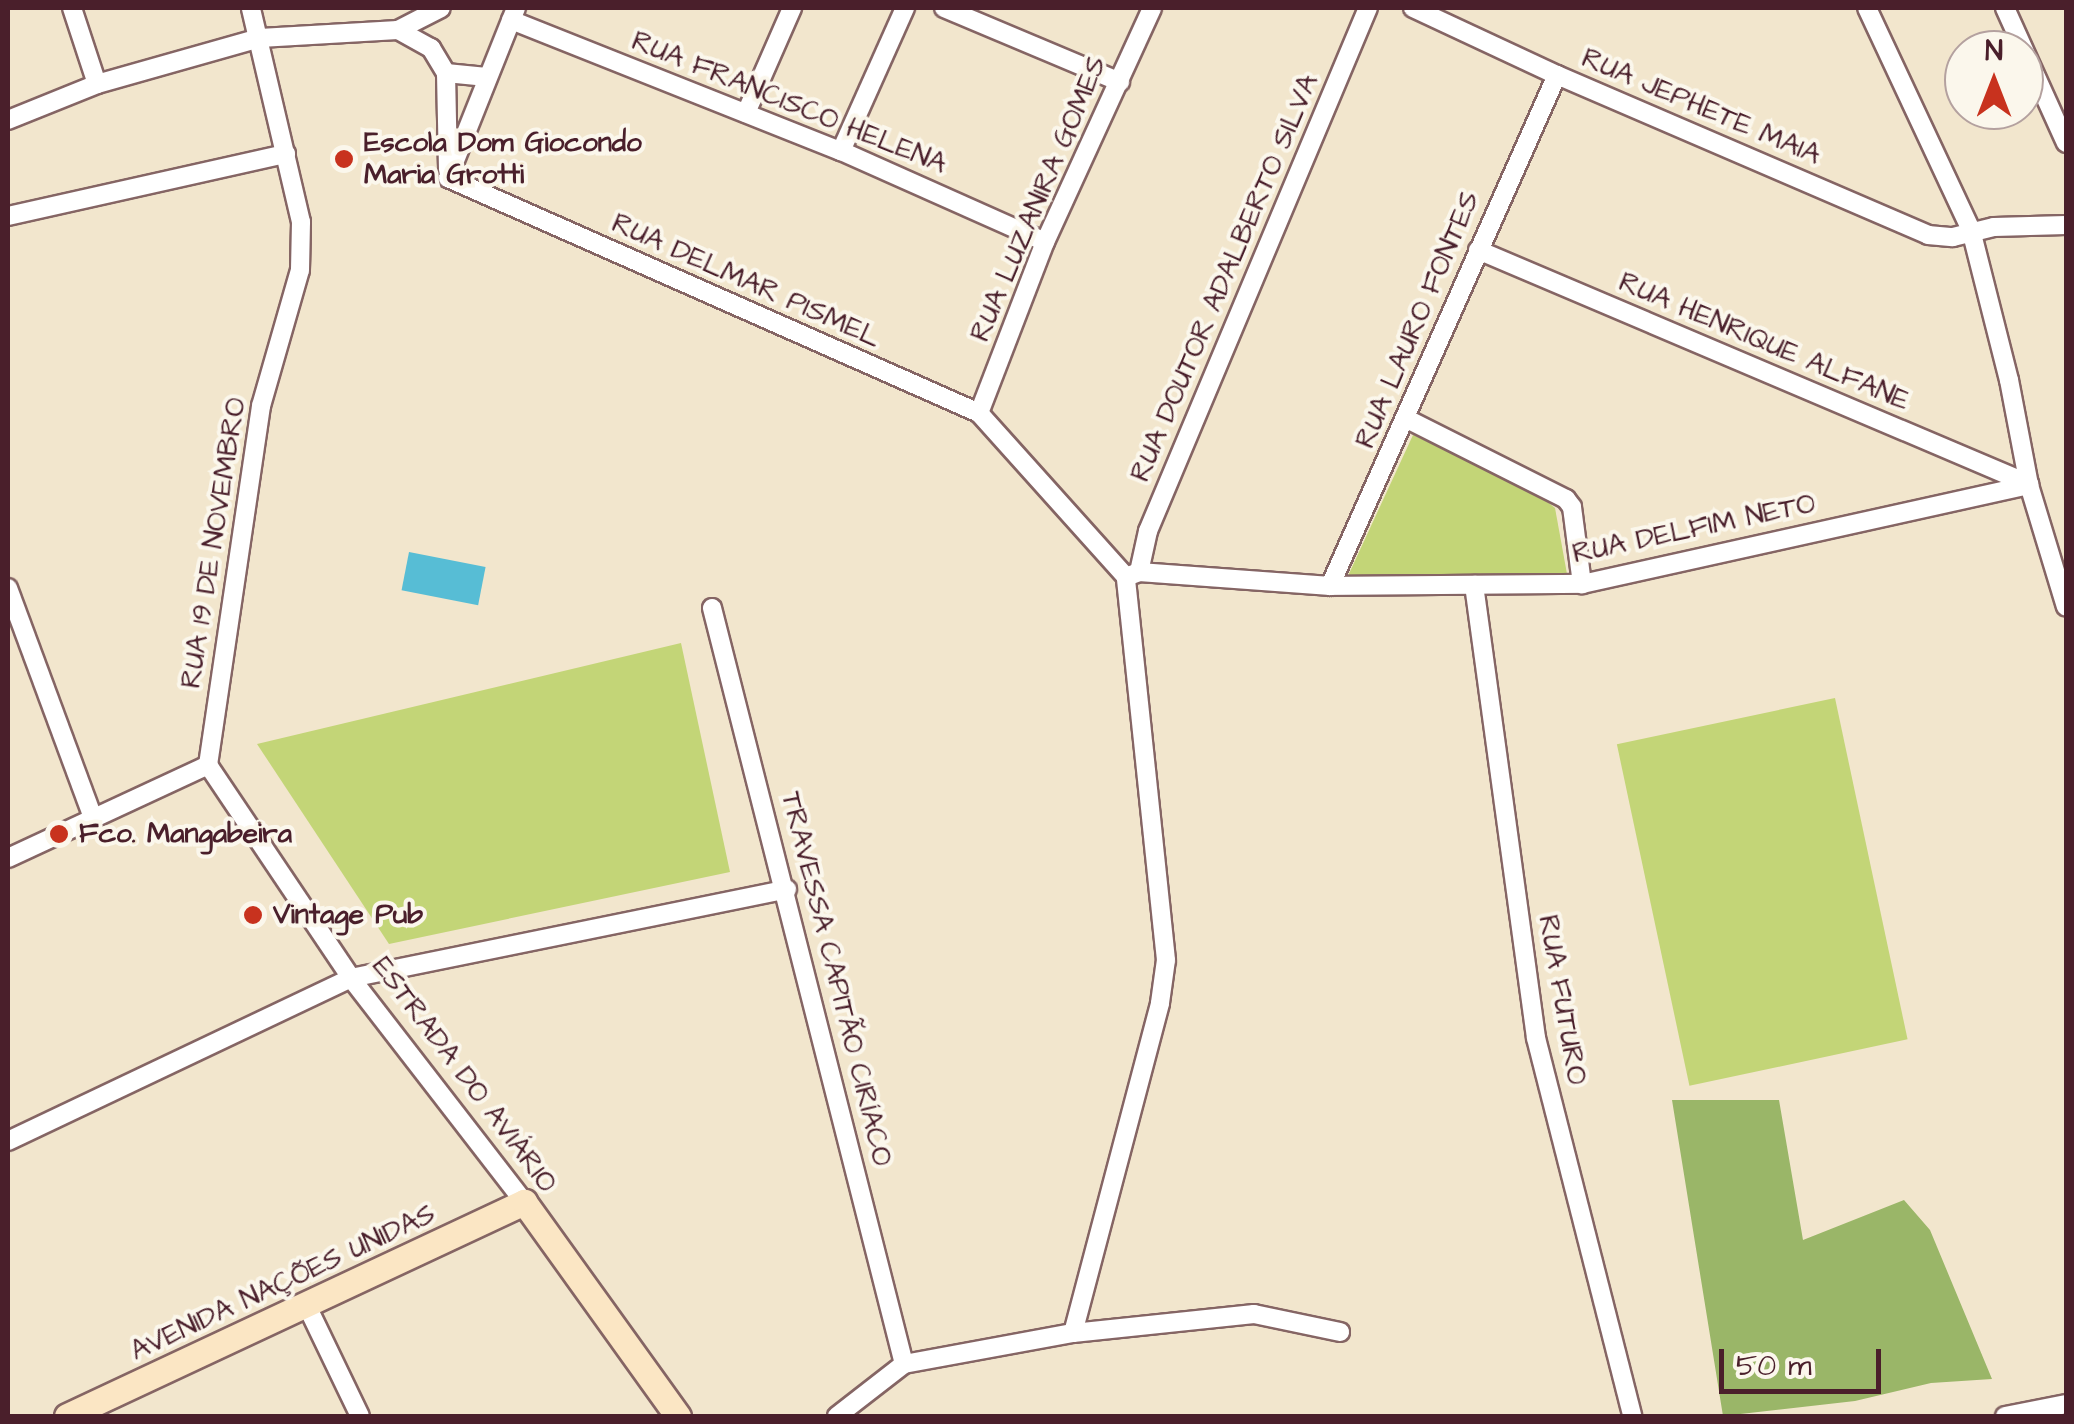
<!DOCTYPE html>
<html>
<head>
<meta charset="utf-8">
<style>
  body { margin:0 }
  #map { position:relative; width:2074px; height:1424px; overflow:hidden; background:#f2e6cd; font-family:"Architects Daughter",sans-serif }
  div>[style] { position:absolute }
  .green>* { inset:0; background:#c3d577; transform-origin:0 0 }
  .forest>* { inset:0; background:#9ab668 }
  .water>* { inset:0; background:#57bdd5; transform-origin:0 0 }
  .roads { filter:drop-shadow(2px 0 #856564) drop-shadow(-2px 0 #856564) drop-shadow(0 2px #856564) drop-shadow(0 -2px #856564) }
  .street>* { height:18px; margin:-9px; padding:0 9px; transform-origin:9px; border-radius:9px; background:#fff }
  .secondary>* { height:25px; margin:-12.5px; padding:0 12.5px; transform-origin:12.5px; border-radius:12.5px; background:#fbe6c4 }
  .dots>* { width:28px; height:28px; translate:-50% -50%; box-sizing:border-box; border:5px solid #fbf7ec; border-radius:50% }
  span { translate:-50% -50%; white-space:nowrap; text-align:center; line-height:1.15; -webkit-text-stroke:8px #fbf7ec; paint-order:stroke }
  .street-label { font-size:28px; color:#4a1f2b }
  .poi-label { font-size:28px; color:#4a1f2b; font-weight:700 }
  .left { translate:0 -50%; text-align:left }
  .frame { position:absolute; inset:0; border:10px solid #4a1f2b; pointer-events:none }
  .north { position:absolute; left:1944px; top:30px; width:100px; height:100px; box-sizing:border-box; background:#fbf7ec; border:2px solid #b4a19f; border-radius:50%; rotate:0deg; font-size:28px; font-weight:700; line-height:40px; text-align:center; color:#4a1f2b }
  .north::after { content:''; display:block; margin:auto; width:35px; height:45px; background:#c8321e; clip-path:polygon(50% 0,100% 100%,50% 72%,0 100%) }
  .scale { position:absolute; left:1719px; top:1349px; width:162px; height:45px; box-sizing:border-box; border:5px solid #4a1f2b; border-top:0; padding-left:12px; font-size:30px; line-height:35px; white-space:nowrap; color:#4a1f2b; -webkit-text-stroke:8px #fbf7ec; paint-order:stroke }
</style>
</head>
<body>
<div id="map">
  <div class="green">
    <i style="clip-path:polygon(1413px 435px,1534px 491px,1555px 508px,1567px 574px,1347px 578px)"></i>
    <i style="clip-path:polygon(681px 643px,730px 872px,389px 944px,257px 744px)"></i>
    <i style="left:1835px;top:698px;width:349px;height:223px;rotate:78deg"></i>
  </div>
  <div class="forest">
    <i style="clip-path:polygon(1672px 1100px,1779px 1100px,1803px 1240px,1904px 1200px,1930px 1230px,1992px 1379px,1931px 1383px,1855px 1401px,1723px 1416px)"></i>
  </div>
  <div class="water">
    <i style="left:409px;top:552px;width:78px;height:39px;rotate:11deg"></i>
  </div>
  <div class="roads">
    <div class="street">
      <i style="left:72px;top:8px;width:80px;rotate:71.8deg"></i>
      <i style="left:944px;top:8px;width:191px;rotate:22.8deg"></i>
      <i style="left:1413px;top:8px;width:159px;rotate:25deg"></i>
      <i style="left:1557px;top:75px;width:404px;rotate:23.3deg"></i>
      <i style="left:1928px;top:235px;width:25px;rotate:5deg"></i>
      <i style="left:1953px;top:237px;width:42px;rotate:-13.7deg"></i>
      <i style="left:1994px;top:227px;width:72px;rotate:-1.6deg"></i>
      <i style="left:1867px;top:8px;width:245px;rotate:64.9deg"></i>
      <i style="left:1971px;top:230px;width:155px;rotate:75.8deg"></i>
      <i style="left:2009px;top:380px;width:107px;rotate:79.2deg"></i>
      <i style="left:2029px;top:485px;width:127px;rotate:73.1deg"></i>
      <i style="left:2005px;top:8px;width:148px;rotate:65.7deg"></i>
      <i style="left:511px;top:20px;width:355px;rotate:21.7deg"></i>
      <i style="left:841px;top:151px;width:223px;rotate:24deg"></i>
      <i style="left:398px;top:30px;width:38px;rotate:29deg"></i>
      <i style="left:431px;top:48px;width:29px;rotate:59deg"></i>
      <i style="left:446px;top:73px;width:97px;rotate:88.8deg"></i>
      <i style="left:446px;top:73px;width:41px;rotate:5.6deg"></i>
      <i style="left:746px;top:113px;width:115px;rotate:-66.3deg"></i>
      <i style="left:8px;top:120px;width:96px;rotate:-22deg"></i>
      <i style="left:97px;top:84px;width:169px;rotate:-15.8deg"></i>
      <i style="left:260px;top:38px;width:138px;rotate:-3.3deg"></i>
      <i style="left:398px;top:30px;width:48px;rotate:-27.1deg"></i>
      <i style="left:841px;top:151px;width:157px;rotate:-65.9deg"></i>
      <i style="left:448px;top:178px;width:581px;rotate:23.87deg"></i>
      <i style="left:979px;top:413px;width:220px;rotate:48.1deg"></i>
      <i style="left:448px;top:178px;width:183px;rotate:-68.2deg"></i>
      <i style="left:8px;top:216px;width:285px;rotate:-12.6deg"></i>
      <i style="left:1478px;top:250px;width:599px;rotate:23.01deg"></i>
      <i style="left:979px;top:413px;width:183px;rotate:-68.9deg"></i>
      <i style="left:1045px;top:242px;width:257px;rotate:-65.4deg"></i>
      <i style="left:1407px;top:419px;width:178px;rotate:26.7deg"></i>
      <i style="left:1566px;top:499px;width:10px;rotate:53deg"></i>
      <i style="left:1572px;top:507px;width:78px;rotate:82.6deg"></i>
      <i style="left:1139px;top:572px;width:42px;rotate:-77.6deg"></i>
      <i style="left:1148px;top:531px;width:567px;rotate:-67.19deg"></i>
      <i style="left:1126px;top:577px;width:14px;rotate:-21deg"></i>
      <i style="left:1139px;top:572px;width:192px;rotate:4.2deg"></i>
      <i style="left:1330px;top:586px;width:252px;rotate:-0.5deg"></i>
      <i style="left:1582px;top:584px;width:458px;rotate:-12.5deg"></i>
      <i style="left:1474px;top:585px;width:457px;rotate:82.2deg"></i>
      <i style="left:1536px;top:1038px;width:390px;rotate:75.7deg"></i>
      <i style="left:1330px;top:586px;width:559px;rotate:-66.05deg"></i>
      <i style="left:8px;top:588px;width:245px;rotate:69.7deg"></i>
      <i style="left:712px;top:608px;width:780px;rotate:75.75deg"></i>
      <i style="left:208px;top:765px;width:363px;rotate:-81.6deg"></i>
      <i style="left:261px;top:406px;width:141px;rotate:-74deg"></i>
      <i style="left:300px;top:270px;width:48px;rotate:-88.8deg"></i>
      <i style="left:301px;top:222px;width:220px;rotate:-103.2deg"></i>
      <i style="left:208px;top:765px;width:257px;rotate:56.1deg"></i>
      <i style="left:351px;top:978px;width:283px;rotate:52.3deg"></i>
      <i style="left:8px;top:858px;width:221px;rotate:-24.9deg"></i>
      <i style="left:8px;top:1141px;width:380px;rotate:-25.4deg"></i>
      <i style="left:351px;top:978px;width:445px;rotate:-11.5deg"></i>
      <i style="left:307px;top:1306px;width:122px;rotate:64.3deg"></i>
      <i style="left:1073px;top:1333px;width:341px;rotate:-75.2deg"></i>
      <i style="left:1160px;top:1003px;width:43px;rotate:-82.1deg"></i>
      <i style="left:1166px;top:960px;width:385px;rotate:-96deg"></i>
      <i style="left:837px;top:1416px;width:85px;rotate:-37.8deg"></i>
      <i style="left:904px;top:1364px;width:172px;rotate:-10.4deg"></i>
      <i style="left:1073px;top:1333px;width:182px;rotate:-6deg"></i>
      <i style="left:1254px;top:1314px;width:88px;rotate:11.8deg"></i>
      <i style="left:2005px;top:1416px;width:62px;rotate:-11.1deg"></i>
    </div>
    <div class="secondary">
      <i style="left:67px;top:1416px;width:505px;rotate:-25.09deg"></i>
      <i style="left:524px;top:1202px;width:264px;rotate:54.3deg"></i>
    </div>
  </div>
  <div class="dots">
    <i style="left:344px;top:159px;background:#c8321e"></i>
    <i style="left:59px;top:834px;background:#c8321e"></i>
    <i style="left:253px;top:915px;background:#c8321e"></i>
  </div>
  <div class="street-label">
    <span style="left:789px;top:103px;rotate:22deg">RUA FRANCISCO HELENA</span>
    <span style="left:1701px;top:107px;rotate:23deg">RUA JEPHETE MAIA</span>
    <span style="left:1039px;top:199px;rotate:-67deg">RUA LUZANIRA GOMES</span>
    <span style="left:1225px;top:278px;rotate:-67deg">RUA DOUTOR ADALBERTO SILVA</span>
    <span style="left:746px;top:281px;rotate:24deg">RUA DELMAR PISMEL</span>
    <span style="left:1418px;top:320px;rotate:-67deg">RUA LAURO FONTES</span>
    <span style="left:1764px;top:342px;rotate:23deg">RUA HENRIQUE ALFANE</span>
    <span style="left:1694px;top:529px;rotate:-12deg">RUA DELFIM NETO</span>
    <span style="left:214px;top:543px;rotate:-81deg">RUA 19 DE NOVEMBRO</span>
    <span style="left:836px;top:979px;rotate:76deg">TRAVESSA CAPITÃO CIRÍACO</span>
    <span style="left:1562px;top:1000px;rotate:80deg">RUA FUTURO</span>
    <span style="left:464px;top:1075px;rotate:53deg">ESTRADA DO AVIÁRIO</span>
    <span style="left:283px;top:1283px;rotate:-25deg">AVENIDA NAÇÕES UNIDAS</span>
  </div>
  <div class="poi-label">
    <span class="left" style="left:364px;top:159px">Escola Dom Giocondo<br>Maria Grotti</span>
    <span class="left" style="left:79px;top:834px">Fco. Mangabeira</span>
    <span class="left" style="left:273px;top:915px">Vintage Pub</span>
  </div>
  <div class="frame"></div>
  <div class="north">N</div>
  <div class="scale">50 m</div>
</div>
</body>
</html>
